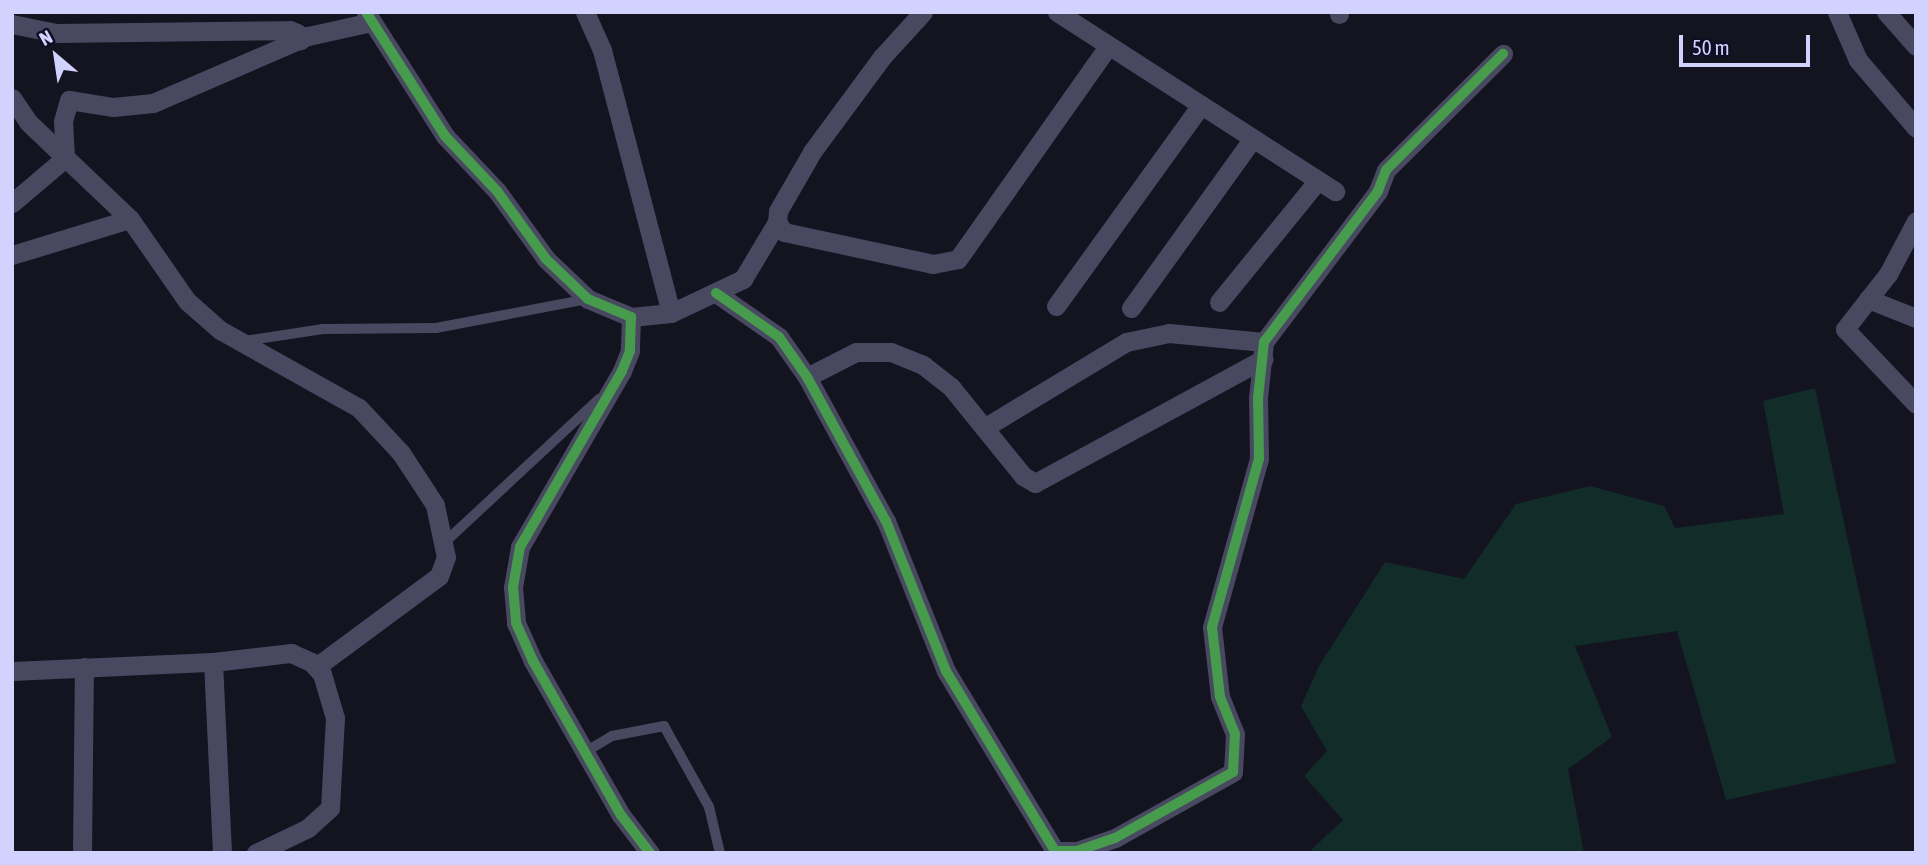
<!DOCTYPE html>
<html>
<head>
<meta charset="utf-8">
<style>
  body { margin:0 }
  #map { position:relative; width:1928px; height:865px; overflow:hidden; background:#141320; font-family:"Asap Condensed",sans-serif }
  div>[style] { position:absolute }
  .green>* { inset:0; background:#112c29 }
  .lane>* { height:10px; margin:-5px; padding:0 5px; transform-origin:5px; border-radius:5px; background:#484961 }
  .street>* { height:19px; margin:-9.5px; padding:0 9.5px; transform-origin:9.5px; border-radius:9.5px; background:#484961 }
  .cycleway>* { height:10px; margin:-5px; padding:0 5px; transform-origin:5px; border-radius:5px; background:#469c4c }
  span { translate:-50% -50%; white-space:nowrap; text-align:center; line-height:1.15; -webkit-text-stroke:7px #0f0e25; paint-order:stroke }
  .frame { position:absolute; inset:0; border:14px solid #d2d2ff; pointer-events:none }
  .north { position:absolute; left:21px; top:21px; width:70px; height:70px; -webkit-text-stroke:5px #0f0e25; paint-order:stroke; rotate:331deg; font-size:19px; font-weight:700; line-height:28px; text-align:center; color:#d2d2ff }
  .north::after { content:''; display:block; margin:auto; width:24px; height:32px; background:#d2d2ff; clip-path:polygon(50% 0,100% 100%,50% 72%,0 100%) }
  .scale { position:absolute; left:1679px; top:35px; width:131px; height:32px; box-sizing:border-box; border:4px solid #d2d2ff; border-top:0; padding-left:9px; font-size:21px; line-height:24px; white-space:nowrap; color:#d2d2ff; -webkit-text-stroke:5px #0f0e25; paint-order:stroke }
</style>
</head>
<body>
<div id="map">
  <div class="green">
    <i style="clip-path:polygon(1815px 388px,1896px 763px,1726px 800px,1677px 631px,1575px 646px,1612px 737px,1568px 769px,1584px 853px,1308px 853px,1343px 820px,1304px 776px,1327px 751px,1301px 706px,1319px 666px,1385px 562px,1464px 579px,1516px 504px,1590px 486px,1664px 506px,1675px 528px,1784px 514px,1763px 401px)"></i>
  </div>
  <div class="lane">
    <i style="left:244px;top:341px;width:80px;rotate:-8.6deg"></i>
    <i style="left:323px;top:329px;width:113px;rotate:-0.5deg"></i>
    <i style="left:436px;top:328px;width:155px;rotate:-10.8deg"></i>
    <i style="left:444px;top:543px;width:212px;rotate:-42.9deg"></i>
    <i style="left:587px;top:751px;width:29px;rotate:-31deg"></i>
    <i style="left:612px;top:736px;width:53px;rotate:-10.9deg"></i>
    <i style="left:664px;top:726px;width:93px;rotate:60.9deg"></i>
    <i style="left:709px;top:807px;width:47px;rotate:76.6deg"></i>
  </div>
  <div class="street">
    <i style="left:366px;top:12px;width:147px;rotate:57.5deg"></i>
    <i style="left:445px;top:136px;width:76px;rotate:46.6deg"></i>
    <i style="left:497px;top:191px;width:84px;rotate:54.2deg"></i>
    <i style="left:546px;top:259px;width:58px;rotate:43.6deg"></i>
    <i style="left:588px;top:299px;width:47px;rotate:22.7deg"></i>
    <i style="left:631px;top:317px;width:34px;rotate:92deg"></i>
    <i style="left:630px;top:351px;width:22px;rotate:112deg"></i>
    <i style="left:622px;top:371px;width:203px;rotate:120.1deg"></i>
    <i style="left:520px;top:547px;width:41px;rotate:99.9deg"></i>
    <i style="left:513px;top:587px;width:36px;rotate:85deg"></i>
    <i style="left:516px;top:623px;width:42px;rotate:65.9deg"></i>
    <i style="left:533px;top:661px;width:177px;rotate:60.3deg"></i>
    <i style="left:621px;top:815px;width:48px;rotate:52.7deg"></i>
    <i style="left:585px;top:12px;width:42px;rotate:65.9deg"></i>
    <i style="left:602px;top:50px;width:272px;rotate:75.3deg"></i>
    <i style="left:923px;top:12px;width:61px;rotate:132.3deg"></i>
    <i style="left:882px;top:57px;width:118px;rotate:126.4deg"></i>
    <i style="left:812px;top:152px;width:68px;rotate:120deg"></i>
    <i style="left:778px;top:211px;width:11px;rotate:95deg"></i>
    <i style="left:777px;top:222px;width:12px;rotate:55deg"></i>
    <i style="left:784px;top:232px;width:152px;rotate:12.1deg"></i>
    <i style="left:933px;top:264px;width:25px;rotate:-11deg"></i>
    <i style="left:958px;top:259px;width:261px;rotate:-54.8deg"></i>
    <i style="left:1057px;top:12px;width:331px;rotate:32.8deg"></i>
    <i style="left:1339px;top:12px;width:2px;rotate:90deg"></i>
    <i style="left:1837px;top:12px;width:52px;rotate:66.4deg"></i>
    <i style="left:1858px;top:60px;width:89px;rotate:49.5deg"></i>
    <i style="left:1886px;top:12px;width:45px;rotate:48.6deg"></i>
    <i style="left:12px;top:24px;width:45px;rotate:11.6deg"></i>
    <i style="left:56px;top:33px;width:234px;rotate:-0.7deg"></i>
    <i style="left:290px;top:30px;width:8px;rotate:23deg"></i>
    <i style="left:297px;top:33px;width:8px;rotate:67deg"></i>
    <i style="left:12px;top:98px;width:29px;rotate:56deg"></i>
    <i style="left:28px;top:122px;width:141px;rotate:43.6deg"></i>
    <i style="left:130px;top:219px;width:100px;rotate:55.2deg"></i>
    <i style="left:187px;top:301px;width:44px;rotate:41.3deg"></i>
    <i style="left:220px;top:330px;width:159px;rotate:29.3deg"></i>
    <i style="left:359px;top:408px;width:62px;rotate:47deg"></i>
    <i style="left:401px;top:453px;width:62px;rotate:56.8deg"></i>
    <i style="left:435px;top:505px;width:53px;rotate:78.1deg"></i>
    <i style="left:446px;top:557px;width:20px;rotate:110deg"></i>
    <i style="left:439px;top:576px;width:153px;rotate:143.5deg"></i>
    <i style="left:12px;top:203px;width:70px;rotate:-40.3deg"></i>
    <i style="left:65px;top:158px;width:37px;rotate:-93deg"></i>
    <i style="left:63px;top:121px;width:22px;rotate:-74deg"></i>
    <i style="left:69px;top:100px;width:45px;rotate:9deg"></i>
    <i style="left:113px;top:107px;width:40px;rotate:-5.7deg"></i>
    <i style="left:153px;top:103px;width:169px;rotate:-23.4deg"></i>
    <i style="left:308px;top:36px;width:65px;rotate:-12.5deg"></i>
    <i style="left:1916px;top:221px;width:60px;rotate:117.8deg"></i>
    <i style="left:1888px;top:274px;width:70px;rotate:128deg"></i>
    <i style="left:1845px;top:329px;width:103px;rotate:46.6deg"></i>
    <i style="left:12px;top:255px;width:123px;rotate:-17deg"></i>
    <i style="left:716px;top:293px;width:77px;rotate:34.9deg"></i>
    <i style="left:779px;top:337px;width:49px;rotate:55deg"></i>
    <i style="left:807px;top:377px;width:164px;rotate:61.3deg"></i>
    <i style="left:886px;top:521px;width:162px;rotate:68.2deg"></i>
    <i style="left:946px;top:671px;width:210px;rotate:58.8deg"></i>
    <i style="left:1055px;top:851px;width:22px"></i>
    <i style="left:1077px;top:851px;width:40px;rotate:-18.9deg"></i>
    <i style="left:1115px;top:838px;width:135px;rotate:-29.2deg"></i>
    <i style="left:1233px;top:772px;width:38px;rotate:-87deg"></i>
    <i style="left:1235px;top:734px;width:40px;rotate:-112deg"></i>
    <i style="left:1220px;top:697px;width:70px;rotate:-96.5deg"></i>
    <i style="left:1212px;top:627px;width:174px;rotate:-74.4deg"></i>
    <i style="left:1259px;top:459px;width:61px;rotate:-90.9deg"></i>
    <i style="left:1258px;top:398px;width:56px;rotate:-83.9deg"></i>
    <i style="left:1264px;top:342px;width:189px;rotate:-52.9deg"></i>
    <i style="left:1378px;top:191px;width:22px;rotate:-69deg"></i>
    <i style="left:1386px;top:170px;width:165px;rotate:-44.8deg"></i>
    <i style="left:1868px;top:299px;width:52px;rotate:21.6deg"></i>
    <i style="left:1219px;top:302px;width:157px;rotate:-50.9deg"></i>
    <i style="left:1056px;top:306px;width:248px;rotate:-54.2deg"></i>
    <i style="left:1131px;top:308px;width:209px;rotate:-54.3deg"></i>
    <i style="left:631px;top:317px;width:40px;rotate:-5.7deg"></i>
    <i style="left:671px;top:313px;width:80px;rotate:-25.3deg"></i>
    <i style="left:743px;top:279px;width:66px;rotate:-59.2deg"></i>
    <i style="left:807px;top:377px;width:55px;rotate:-27deg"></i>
    <i style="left:856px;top:352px;width:35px"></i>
    <i style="left:891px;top:352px;width:35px;rotate:22deg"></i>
    <i style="left:923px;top:365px;width:36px;rotate:38deg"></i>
    <i style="left:951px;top:387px;width:114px;rotate:51deg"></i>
    <i style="left:1023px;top:476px;width:14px;rotate:30deg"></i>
    <i style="left:1035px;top:483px;width:260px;rotate:-28.5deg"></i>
    <i style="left:984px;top:428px;width:166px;rotate:-31.2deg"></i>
    <i style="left:1126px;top:342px;width:44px;rotate:-11.8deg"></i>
    <i style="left:1169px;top:333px;width:95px;rotate:5.4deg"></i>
    <i style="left:213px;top:662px;width:191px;rotate:87.3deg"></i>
    <i style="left:12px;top:671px;width:201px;rotate:-2.6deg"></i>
    <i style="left:213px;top:662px;width:79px;rotate:-6.6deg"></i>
    <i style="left:291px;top:653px;width:22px;rotate:24deg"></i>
    <i style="left:311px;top:662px;width:16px;rotate:47deg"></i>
    <i style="left:322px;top:674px;width:46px;rotate:73.5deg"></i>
    <i style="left:335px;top:718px;width:90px;rotate:93.2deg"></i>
    <i style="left:330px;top:808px;width:30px;rotate:138deg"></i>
    <i style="left:308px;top:828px;width:58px;rotate:154.3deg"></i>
    <i style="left:82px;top:853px;width:186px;rotate:-89.4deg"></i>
  </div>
  <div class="cycleway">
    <i style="left:366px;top:12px;width:147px;rotate:57.5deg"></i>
    <i style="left:445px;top:136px;width:76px;rotate:46.6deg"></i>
    <i style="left:497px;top:191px;width:84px;rotate:54.2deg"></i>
    <i style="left:546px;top:259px;width:58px;rotate:43.6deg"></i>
    <i style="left:588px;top:299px;width:47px;rotate:22.7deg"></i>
    <i style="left:631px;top:317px;width:34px;rotate:92deg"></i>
    <i style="left:630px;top:351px;width:22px;rotate:112deg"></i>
    <i style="left:622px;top:371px;width:203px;rotate:120.1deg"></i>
    <i style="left:520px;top:547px;width:41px;rotate:99.9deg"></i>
    <i style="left:513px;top:587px;width:36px;rotate:85deg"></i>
    <i style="left:516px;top:623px;width:42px;rotate:65.9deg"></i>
    <i style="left:533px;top:661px;width:177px;rotate:60.3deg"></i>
    <i style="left:621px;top:815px;width:48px;rotate:52.7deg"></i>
    <i style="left:716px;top:293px;width:77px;rotate:34.9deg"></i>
    <i style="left:779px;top:337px;width:49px;rotate:55deg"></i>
    <i style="left:807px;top:377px;width:164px;rotate:61.3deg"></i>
    <i style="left:886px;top:521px;width:162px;rotate:68.2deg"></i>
    <i style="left:946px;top:671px;width:210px;rotate:58.8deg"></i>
    <i style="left:1055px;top:851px;width:22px"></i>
    <i style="left:1077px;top:851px;width:40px;rotate:-18.9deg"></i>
    <i style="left:1115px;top:838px;width:135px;rotate:-29.2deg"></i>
    <i style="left:1233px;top:772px;width:38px;rotate:-87deg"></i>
    <i style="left:1235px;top:734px;width:40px;rotate:-112deg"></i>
    <i style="left:1220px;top:697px;width:70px;rotate:-96.5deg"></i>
    <i style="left:1212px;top:627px;width:174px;rotate:-74.4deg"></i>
    <i style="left:1259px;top:459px;width:61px;rotate:-90.9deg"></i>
    <i style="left:1258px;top:398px;width:56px;rotate:-83.9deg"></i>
    <i style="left:1264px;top:342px;width:189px;rotate:-52.9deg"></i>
    <i style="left:1378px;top:191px;width:22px;rotate:-69deg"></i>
    <i style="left:1386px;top:170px;width:165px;rotate:-44.8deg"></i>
  </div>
  <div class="frame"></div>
  <div class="north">N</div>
  <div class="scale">50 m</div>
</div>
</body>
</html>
